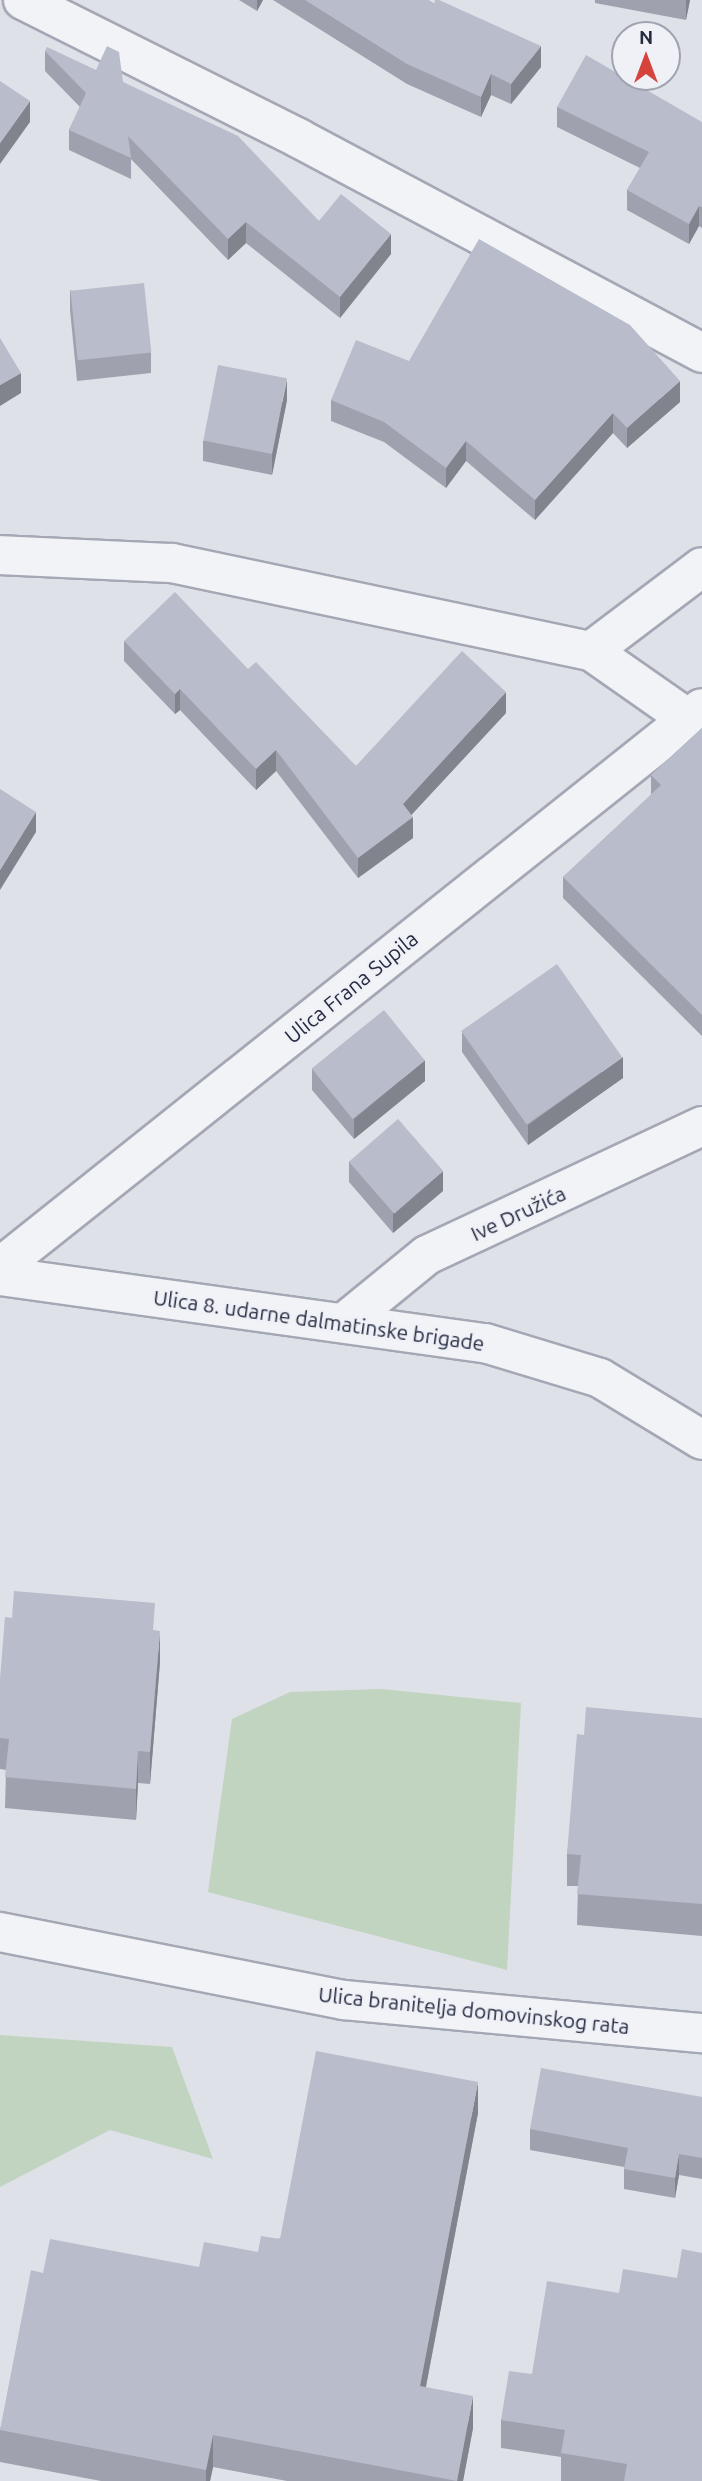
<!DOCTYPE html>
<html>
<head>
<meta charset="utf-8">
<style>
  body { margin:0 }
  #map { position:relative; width:702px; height:2481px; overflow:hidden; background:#dfe1e9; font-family:Ubuntu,sans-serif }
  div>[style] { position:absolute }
  .green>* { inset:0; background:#c1d4c0 }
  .roads { filter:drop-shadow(2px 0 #a4a7b4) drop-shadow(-2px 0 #a4a7b4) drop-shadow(0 2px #a4a7b4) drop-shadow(0 -2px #a4a7b4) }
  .street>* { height:38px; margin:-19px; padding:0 19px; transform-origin:19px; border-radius:19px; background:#f2f3f7 }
  .wall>* { inset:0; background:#9fa2ae }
  .shaded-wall>* { inset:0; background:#82848d }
  .building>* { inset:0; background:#b9bcca; transform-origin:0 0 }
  span { translate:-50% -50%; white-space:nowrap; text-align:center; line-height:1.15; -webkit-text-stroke:5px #eff1f7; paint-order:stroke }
  .street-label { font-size:21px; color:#272c42 }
  .north { position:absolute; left:611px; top:21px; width:70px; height:70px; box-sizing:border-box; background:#eff1f7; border:2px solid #9fa2af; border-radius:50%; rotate:0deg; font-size:19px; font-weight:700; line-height:28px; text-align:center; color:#272c42 }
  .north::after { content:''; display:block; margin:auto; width:24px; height:32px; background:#d6423c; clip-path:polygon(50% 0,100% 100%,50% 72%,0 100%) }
</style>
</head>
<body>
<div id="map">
  <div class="green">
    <i style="clip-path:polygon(381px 1689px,521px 1703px,507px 1970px,208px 1892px,232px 1719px,290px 1692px)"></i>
    <i style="clip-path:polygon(0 2035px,172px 2047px,213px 2159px,110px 2130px,0 2187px)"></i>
  </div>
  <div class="roads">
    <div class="street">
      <i style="left:23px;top:0;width:308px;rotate:26.6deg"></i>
      <i style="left:298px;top:138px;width:458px;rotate:28deg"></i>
      <i style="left:0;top:555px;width:172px;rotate:2.7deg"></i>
      <i style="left:172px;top:563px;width:428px;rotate:11.9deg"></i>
      <i style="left:591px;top:651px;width:118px;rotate:35deg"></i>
      <i style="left:591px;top:651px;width:139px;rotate:-37.1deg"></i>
      <i style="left:0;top:1267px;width:897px;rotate:-38.53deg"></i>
      <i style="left:0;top:1276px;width:490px;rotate:7.9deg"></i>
      <i style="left:485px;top:1343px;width:120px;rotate:16.9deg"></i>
      <i style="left:600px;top:1378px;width:119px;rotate:31.3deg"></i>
      <i style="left:346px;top:1321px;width:104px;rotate:-39.2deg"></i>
      <i style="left:427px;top:1255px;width:304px;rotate:-25.1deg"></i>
      <i style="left:0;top:1932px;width:351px;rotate:11.2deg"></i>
      <i style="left:344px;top:2000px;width:360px;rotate:5.3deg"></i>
    </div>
  </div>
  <div class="wall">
    <i style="clip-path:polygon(239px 0,263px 0,257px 11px)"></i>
    <i style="clip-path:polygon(273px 0,428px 0,541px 67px,511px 104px,491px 95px,481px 117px,407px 84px)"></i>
    <i style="clip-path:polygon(595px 0,690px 0,686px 20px,595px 3px)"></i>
    <i style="clip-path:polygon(45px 51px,123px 82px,319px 221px,391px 254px,340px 318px,246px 243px,228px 260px,131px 159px,131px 179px,69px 150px,69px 130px,80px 107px,45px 71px)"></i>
    <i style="clip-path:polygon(557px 107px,702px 122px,702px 228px,699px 226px,689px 244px,627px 210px,627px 190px,640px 168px,557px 127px)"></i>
    <i style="clip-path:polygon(70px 290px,151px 353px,151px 373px,77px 381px,70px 310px)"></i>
    <i style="clip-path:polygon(409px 361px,680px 402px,627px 448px,613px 433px,535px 520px,466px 461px,446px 488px,384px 442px,331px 421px,331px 400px)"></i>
    <i style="clip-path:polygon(287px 400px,272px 475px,203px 461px,203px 441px)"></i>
    <i style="clip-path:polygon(124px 641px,248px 669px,356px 766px,506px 713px,411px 815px,413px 838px,358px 878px,276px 771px,256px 790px,180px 710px,175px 714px,124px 661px)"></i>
    <i style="clip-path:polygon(702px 728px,702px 1036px,563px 898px,563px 877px,651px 795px,651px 775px)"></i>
    <i style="clip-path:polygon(462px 1032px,623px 1078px,528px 1145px,462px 1052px)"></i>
    <i style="clip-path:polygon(312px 1069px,425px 1081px,354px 1139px,312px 1090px)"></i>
    <i style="clip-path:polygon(349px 1161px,443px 1191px,393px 1233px,349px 1182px)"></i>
    <i style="clip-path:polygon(155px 1630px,160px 1662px,150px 1784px,138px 1783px,136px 1820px,5px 1808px,6px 1770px,0 1769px,0 1679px)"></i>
    <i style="clip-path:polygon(702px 1718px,702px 1936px,577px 1925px,578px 1886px,567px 1886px,567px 1854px,584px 1735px)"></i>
    <i style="clip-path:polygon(702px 2097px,702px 2179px,679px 2175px,675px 2198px,624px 2189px,624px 2167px,530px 2150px,530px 2129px)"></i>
    <i style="clip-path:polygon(478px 2113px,426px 2387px,473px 2428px,463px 2481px,287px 2481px,213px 2467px,210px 2481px,101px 2481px,0 2462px,0 2430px,43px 2273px,199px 2267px,258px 2252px)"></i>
    <i style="clip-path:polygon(677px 2278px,702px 2481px,561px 2481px,561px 2457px,501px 2448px,501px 2420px,532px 2374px,619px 2293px)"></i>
  </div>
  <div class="shaded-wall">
    <i style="clip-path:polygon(257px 0,263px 0,257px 11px)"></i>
    <i style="clip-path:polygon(686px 0,690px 0,686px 20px)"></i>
    <i style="clip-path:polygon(541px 46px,541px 67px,511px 104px,511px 84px)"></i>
    <i style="clip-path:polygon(491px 74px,491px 95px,481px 117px,481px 97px)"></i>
    <i style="clip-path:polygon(30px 101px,30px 122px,0 164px,0 143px)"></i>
    <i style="clip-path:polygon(699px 206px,699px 226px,689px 244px,689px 224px)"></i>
    <i style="clip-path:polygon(246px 222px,246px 243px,228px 260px,228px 239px)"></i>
    <i style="clip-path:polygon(391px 234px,391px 254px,340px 318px,340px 297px)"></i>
    <i style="clip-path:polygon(21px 373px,21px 393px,0 406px,0 385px)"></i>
    <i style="clip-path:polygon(287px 379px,287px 400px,272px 475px,272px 455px)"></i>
    <i style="clip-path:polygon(680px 381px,680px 402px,627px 448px,627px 428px)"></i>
    <i style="clip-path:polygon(613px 413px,613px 433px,535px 520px,535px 500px)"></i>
    <i style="clip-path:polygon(466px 441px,466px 461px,446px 488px,446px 468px)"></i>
    <i style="clip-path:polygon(180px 689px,180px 710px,175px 714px,175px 694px)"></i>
    <i style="clip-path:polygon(506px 692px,506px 713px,403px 824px,403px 804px)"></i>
    <i style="clip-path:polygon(276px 750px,276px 771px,256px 790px,256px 769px)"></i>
    <i style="clip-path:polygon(36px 812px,36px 832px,0 890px,0 870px)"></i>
    <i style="clip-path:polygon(413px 817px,413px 838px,358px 878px,358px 858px)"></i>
    <i style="clip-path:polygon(623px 1057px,623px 1078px,528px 1145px,528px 1125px)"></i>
    <i style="clip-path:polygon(425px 1060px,425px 1081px,354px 1139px,354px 1119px)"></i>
    <i style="clip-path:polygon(443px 1171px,443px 1191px,393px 1233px,393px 1213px)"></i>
    <i style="clip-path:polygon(160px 1631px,160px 1662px,150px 1784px,150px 1752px)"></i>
    <i style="clip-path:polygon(138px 1751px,138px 1783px,136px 1820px,136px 1789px)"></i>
    <i style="clip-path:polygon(478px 2082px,478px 2113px,420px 2417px,420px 2386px)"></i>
    <i style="clip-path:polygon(679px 2154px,679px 2175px,675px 2198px,675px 2178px)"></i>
    <i style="clip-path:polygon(473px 2396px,473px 2428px,463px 2481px,457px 2481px)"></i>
    <i style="clip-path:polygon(213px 2435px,213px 2467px,210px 2481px,206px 2481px,206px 2470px)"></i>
  </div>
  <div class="building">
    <i style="clip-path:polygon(305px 0,428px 0,434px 4px,435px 0,439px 0,541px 46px,511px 84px,491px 74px,481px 97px,407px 64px)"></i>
    <i style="clip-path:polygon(107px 46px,119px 52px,123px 82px,238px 136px,319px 221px,341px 194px,391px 234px,340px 297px,246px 222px,228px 239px,128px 136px,131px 158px,69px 130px,86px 93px,45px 51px,47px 47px,96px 70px)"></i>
    <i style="clip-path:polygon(586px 55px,702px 122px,702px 207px,699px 206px,689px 224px,627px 190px,649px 152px,557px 107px)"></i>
    <i style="clip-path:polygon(0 81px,30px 101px,0 143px)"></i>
    <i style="clip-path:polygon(479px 239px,630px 325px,680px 381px,627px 428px,613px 413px,535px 500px,466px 441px,446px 468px,384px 422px,331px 400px,356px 340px,409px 361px)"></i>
    <i style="left:144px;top:283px;width:70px;height:74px;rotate:84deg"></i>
    <i style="clip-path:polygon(0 338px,21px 373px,0 385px)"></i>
    <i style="left:218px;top:365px;width:70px;height:77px;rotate:11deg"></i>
    <i style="clip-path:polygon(175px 592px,248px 669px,256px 662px,356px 766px,462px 651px,506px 692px,403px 804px,413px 817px,358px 858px,276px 750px,256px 769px,180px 689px,175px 694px,124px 641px)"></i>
    <i style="clip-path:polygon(702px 728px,702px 1015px,563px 877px,661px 785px,651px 775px)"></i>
    <i style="clip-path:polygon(0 789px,36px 812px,0 870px)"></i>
    <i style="left:557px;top:964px;width:114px;height:117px;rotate:55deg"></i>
    <i style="left:384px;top:1010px;width:65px;height:93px;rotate:51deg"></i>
    <i style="left:398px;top:1119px;width:69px;height:65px;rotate:49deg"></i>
    <i style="clip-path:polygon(14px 1591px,155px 1603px,153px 1630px,160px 1631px,150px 1752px,138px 1751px,136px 1789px,5px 1777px,9px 1739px,0 1738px,0 1679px,5px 1617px,12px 1618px)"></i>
    <i style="clip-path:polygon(586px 1707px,702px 1718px,702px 1904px,577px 1894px,581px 1855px,567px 1854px,577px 1734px,584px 1735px)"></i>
    <i style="clip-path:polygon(316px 2051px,478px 2082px,420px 2386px,473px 2396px,457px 2481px,213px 2435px,206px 2470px,0 2430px,31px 2270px,43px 2273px,50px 2239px,199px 2267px,204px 2242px,258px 2252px,261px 2236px,280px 2239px)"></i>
    <i style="clip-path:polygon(541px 2068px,702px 2097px,702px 2158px,679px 2154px,675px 2178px,624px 2169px,628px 2148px,530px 2129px)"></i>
    <i style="clip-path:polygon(682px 2249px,702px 2253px,702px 2481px,624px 2481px,627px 2464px,561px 2453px,565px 2430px,501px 2420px,509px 2371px,532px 2374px,547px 2281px,619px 2293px,623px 2269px,677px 2278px)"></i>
  </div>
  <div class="street-label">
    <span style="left:351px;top:987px;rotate:-39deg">Ulica Frana Supila</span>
    <span style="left:518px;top:1213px;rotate:-25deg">Ive Družića</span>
    <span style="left:319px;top:1320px;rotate:8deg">Ulica 8. udarne dalmatinske brigade</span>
    <span style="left:474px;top:2010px;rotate:6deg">Ulica branitelja domovinskog rata</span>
  </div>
  <div class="north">N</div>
</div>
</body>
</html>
